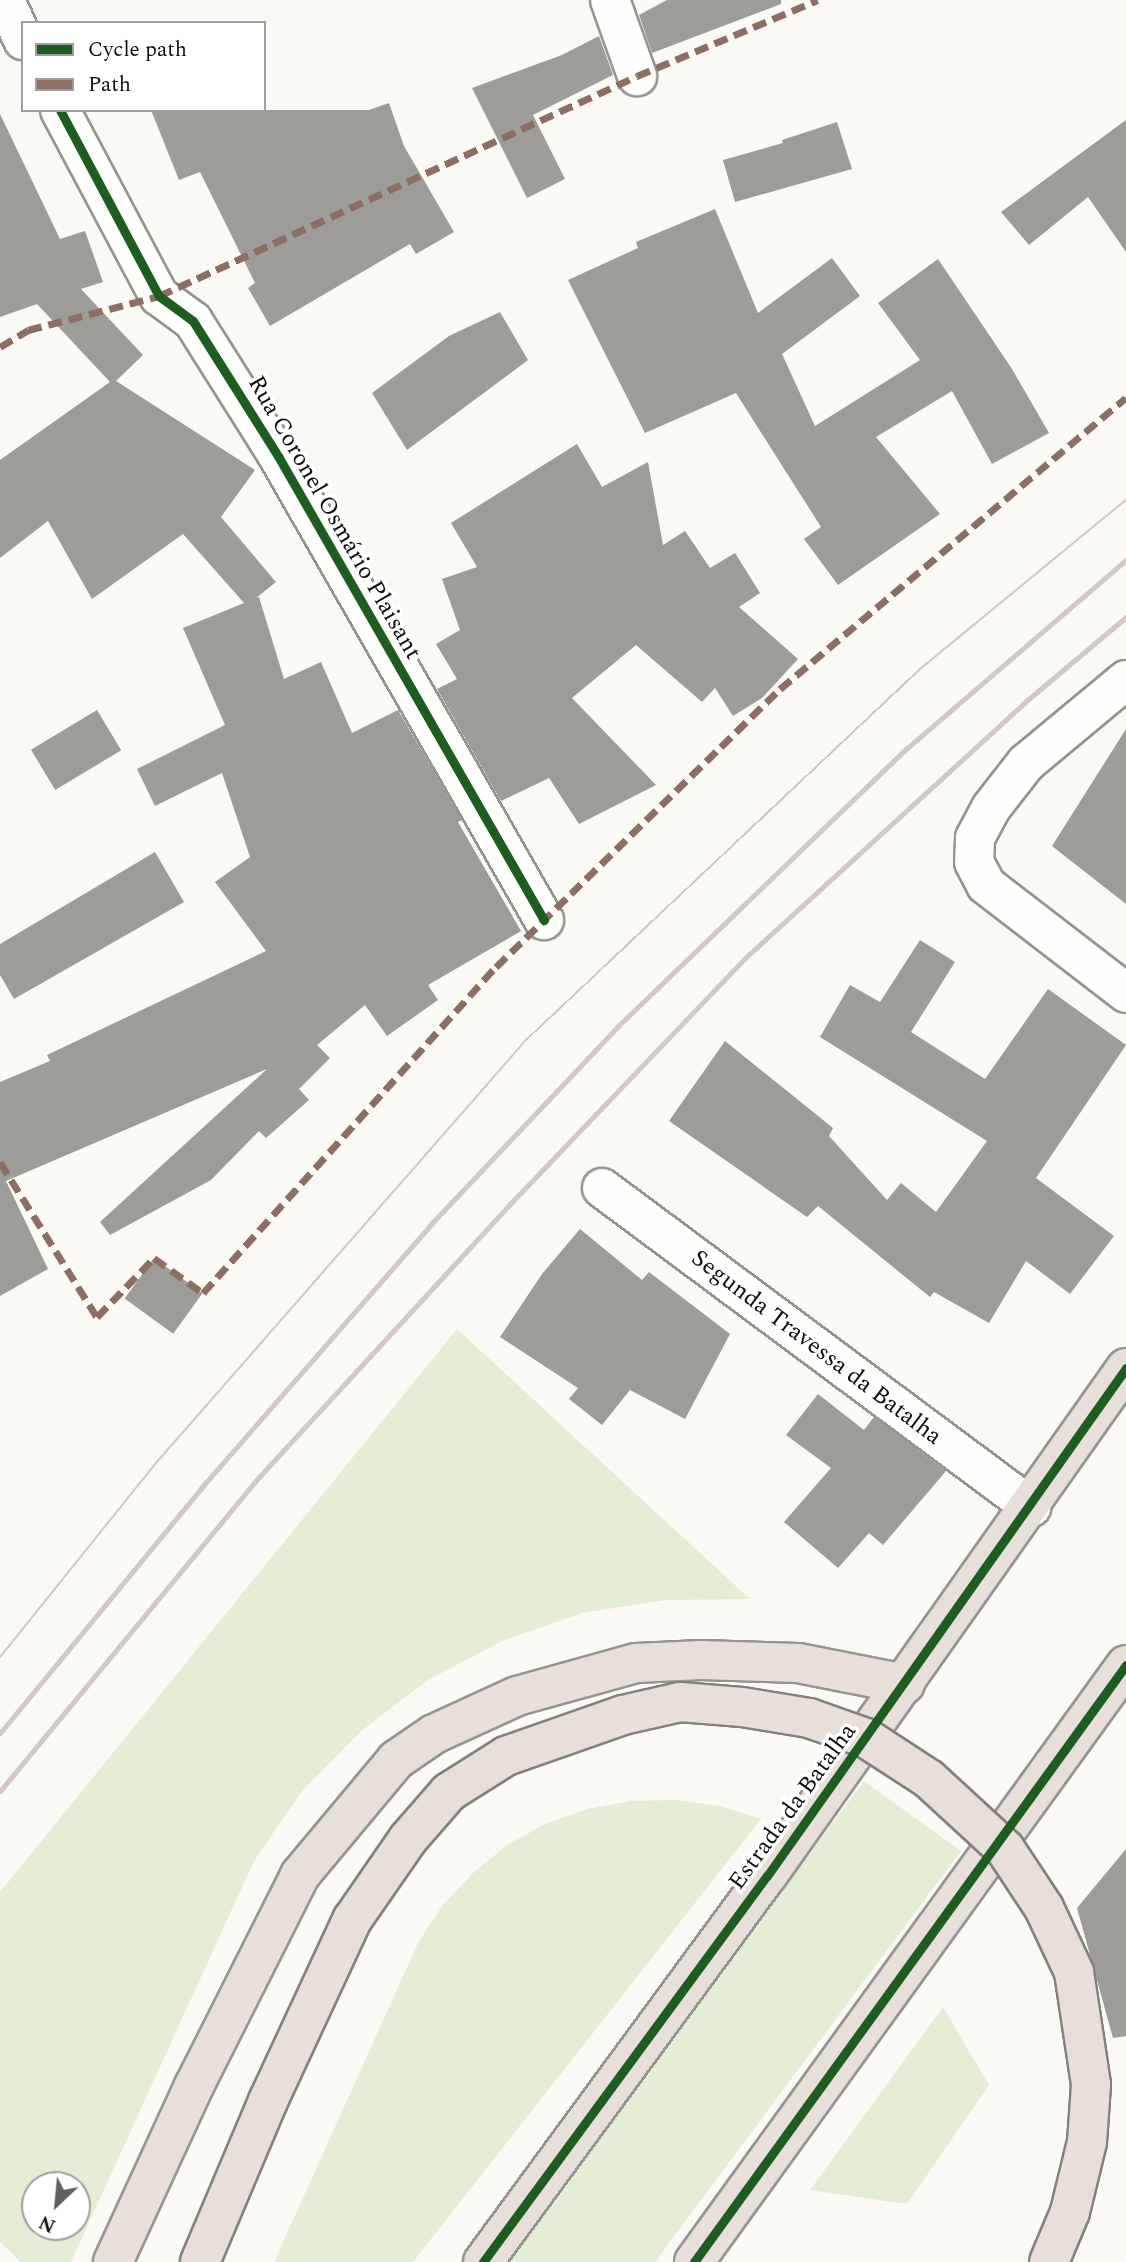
<!DOCTYPE html>
<html>
<head>
<meta charset="utf-8">
<style>
  body { margin:0 }
  #map { position:relative; width:1126px; height:2262px; overflow:hidden; background:#faf9f3; font-family:Spectral,serif }
  div>[style] { position:absolute }
  .green>* { inset:0; background:#e5eed5 }
  .building>* { inset:0; background:#9e9c98; transform-origin:0 0 }
  .roads { filter:drop-shadow(2px 0 #949491) drop-shadow(-2px 0 #949491) drop-shadow(0 2px #949491) drop-shadow(0 -2px #949491) }
  .street>* { height:38px; margin:-19px; padding:0 19px; transform-origin:19px; border-radius:19px; background:#fefefd }
  .highway>* { height:38px; margin:-19px; padding:0 19px; transform-origin:19px; border-radius:19px; background:#e7dfd8 }
  .tram>* { height:2px; margin:-1px; padding:0 1px; transform-origin:1px; border-radius:1px; background:#d5c6c7 }
  .rail>* { height:5px; margin:-2.5px; padding:0 2.5px; transform-origin:2.5px; border-radius:2.5px; background:#d5c6c7 }
  .bridges { filter:drop-shadow(2px 0 #82817e) drop-shadow(-2px 0 #82817e) drop-shadow(0 2px #82817e) drop-shadow(0 -2px #82817e) }
  .highway-bridge>* { height:38px; margin:-19px; padding:0 19px; transform-origin:19px; border-radius:19px; background:#e7dfd8 }
  .quiet>* { height:7px; margin-top:-3.5px; transform-origin:0; background:repeating-linear-gradient(90deg,#8d6e63 0 14px,transparent 0 21px) }
  .cycleway>* { height:9px; margin:-4.5px; padding:0 4.5px; transform-origin:4.5px; border-radius:4.5px; background:#1b5e20 }
  span { translate:-50% -50%; white-space:nowrap; text-align:center; line-height:1.15; -webkit-text-stroke:7px #fff; paint-order:stroke }
  .street-label { font-size:24px; color:#0e0e0e }
  .legend { position:absolute; left:21px; top:21px; width:245px; height:91px; box-sizing:border-box; background:#fff; border:2px solid #9f9f9f; margin:0; padding:9px 12px; list-style:none; font-size:21px; color:#0e0e0e }
  .legend li { display:flex; align-items:center; gap:14px; height:35px }
  .legend b { width:35px; border:2px solid #9f9f9f }
  .north { position:absolute; left:21px; top:2171px; width:70px; height:70px; box-sizing:border-box; background:#fff; border:2px solid #9f9f9f; border-radius:50%; rotate:206deg; font-size:19px; font-weight:700; line-height:28px; text-align:center; color:#0e0e0e }
  .north::after { content:''; display:block; margin:auto; width:24px; height:32px; background:#61605e; clip-path:polygon(50% 0,100% 100%,50% 72%,0 100%) }
</style>
</head>
<body>
<div id="map">
  <div class="green">
    <i style="clip-path:polygon(evenodd,457px 1329px,750px 1599px,665px 1600px,582px 1613px,502px 1641px,428px 1680px,361px 1731px,302px 1791px,254px 1861px,71px 2262px,21px 2262px,0 2242px,0 1892px,457px 1329px,77px 2185px,77px 2227px,35px 2227px,35px 2185px,77px 2185px)"></i>
    <i style="clip-path:polygon(864px 1781px,961px 1851px,655px 2262px,510px 2262px,587px 2151px)"></i>
    <i style="clip-path:polygon(675px 1800px,720px 1806px,761px 1819px,413px 2262px,274px 2262px,418px 1943px,442px 1906px,473px 1873px,507px 1845px,545px 1824px,587px 1809px,631px 1801px)"></i>
    <i style="clip-path:polygon(943px 2007px,989px 2085px,907px 2204px,810px 2190px)"></i>
  </div>
  <div class="building">
    <i style="clip-path:polygon(667px 0,781px 0,781px 4px,652px 53px,639px 15px)"></i>
    <i style="clip-path:polygon(599px 36px,613px 75px,533px 115px,565px 179px,527px 198px,472px 88px,562px 55px)"></i>
    <i style="clip-path:polygon(389px 103px,404px 146px,454px 232px,416px 254px,410px 244px,270px 326px,248px 288px,255px 283px,200px 172px,179px 180px,151px 110px,369px 110px)"></i>
    <i style="clip-path:polygon(0 114px,60px 239px,85px 231px,103px 282px,81px 289px,143px 355px,116px 381px,255px 470px,221px 517px,276px 582px,256px 598px,259px 597px,284px 679px,321px 662px,352px 733px,398px 710px,462px 820px,458px 822px,521px 931px,428px 985px,438px 1000px,387px 1036px,365px 1005px,317px 1045px,330px 1058px,299px 1089px,309px 1100px,266px 1138px,259px 1131px,211px 1180px,110px 1235px,100px 1222px,267px 1069px,6px 1181px,48px 1269px,0 1296px,0 1082px,50px 1061px,47px 1055px,266px 951px,215px 882px,250px 857px,222px 773px,155px 806px,137px 769px,225px 725px,183px 628px,244px 603px,183px 534px,92px 599px,48px 521px,0 558px,0 460px,110px 382px,37px 304px,0 317px)"></i>
    <i style="clip-path:polygon(1126px 120px,1126px 252px,1088px 197px,1029px 245px,1001px 212px)"></i>
    <i style="clip-path:polygon(837px 122px,852px 169px,735px 202px,723px 160px,783px 143px,782px 140px)"></i>
    <i style="clip-path:polygon(715px 209px,758px 313px,832px 258px,860px 296px,782px 354px,815px 426px,920px 360px,878px 303px,938px 259px,1012px 369px,1049px 433px,992px 464px,952px 391px,876px 437px,940px 514px,838px 585px,804px 539px,821px 527px,736px 393px,645px 433px,568px 280px,638px 248px,636px 242px)"></i>
    <i style="clip-path:polygon(500px 312px,528px 360px,407px 450px,372px 393px,449px 336px)"></i>
    <i style="clip-path:polygon(577px 444px,602px 487px,648px 462px,663px 545px,685px 531px,710px 568px,735px 553px,760px 593px,739px 607px,798px 659px,762px 698px,733px 716px,715px 688px,702px 702px,636px 645px,572px 698px,656px 785px,579px 824px,549px 778px,501px 801px,437px 689px,457px 679px,436px 644px,460px 630px,442px 579px,477px 567px,451px 523px)"></i>
    <i style="left:97px;top:710px;width:47px;height:77px;rotate:59deg"></i>
    <i style="clip-path:polygon(1126px 729px,1126px 904px,1052px 846px)"></i>
    <i style="clip-path:polygon(155px 852px,184px 902px,14px 999px,0 975px,0 944px)"></i>
    <i style="clip-path:polygon(920px 940px,955px 962px,911px 1032px,985px 1079px,1048px 989px,1126px 1045px,1036px 1178px,1114px 1236px,1070px 1294px,1026px 1261px,989px 1323px,934px 1292px,930px 1297px,818px 1206px,807px 1217px,669px 1121px,725px 1041px,833px 1128px,829px 1136px,887px 1200px,901px 1183px,936px 1212px,987px 1141px,820px 1037px,850px 985px,880px 1002px)"></i>
    <i style="clip-path:polygon(580px 1229px,642px 1280px,649px 1272px,730px 1334px,685px 1419px,630px 1390px,602px 1425px,569px 1399px,578px 1388px,500px 1337px,542px 1274px)"></i>
    <i style="left:154px;top:1258px;width:60px;height:50px;rotate:36deg"></i>
    <i style="clip-path:polygon(818px 1394px,864px 1430px,874px 1417px,946px 1471px,883px 1545px,869px 1533px,838px 1568px,784px 1522px,831px 1468px,786px 1435px)"></i>
    <i style="clip-path:polygon(1126px 1849px,1126px 2036px,1113px 2038px,1077px 1908px)"></i>
  </div>
  <div class="roads">
    <div class="street">
      <i style="left:5px;top:0;width:44px;rotate:65.8deg"></i>
      <i style="left:610px;top:0;width:81px;rotate:70.4deg"></i>
      <i style="left:60px;top:110px;width:211px;rotate:62deg"></i>
      <i style="left:159px;top:296px;width:42px;rotate:36.3deg"></i>
      <i style="left:193px;top:321px;width:160px;rotate:57.8deg"></i>
      <i style="left:278px;top:456px;width:535px;rotate:60.18deg"></i>
      <i style="left:1126px;top:680px;width:130px;rotate:140.3deg"></i>
      <i style="left:1026px;top:763px;width:57px;rotate:127.9deg"></i>
      <i style="left:991px;top:808px;width:34px;rotate:118deg"></i>
      <i style="left:975px;top:838px;width:24px;rotate:92deg"></i>
      <i style="left:974px;top:862px;width:26px;rotate:62deg"></i>
      <i style="left:986px;top:885px;width:177px;rotate:37.6deg"></i>
      <i style="left:602px;top:1188px;width:535px;rotate:36.63deg"></i>
    </div>
    <div class="highway">
      <i style="left:113px;top:2262px;width:194px;rotate:-65.3deg"></i>
      <i style="left:194px;top:2086px;width:236px;rotate:-63.3deg"></i>
      <i style="left:300px;top:1875px;width:150px;rotate:-50.1deg"></i>
      <i style="left:396px;top:1760px;width:46px;rotate:-34.4deg"></i>
      <i style="left:434px;top:1734px;width:91px;rotate:-24.6deg"></i>
      <i style="left:517px;top:1696px;width:123px;rotate:-15.5deg"></i>
      <i style="left:636px;top:1663px;width:65px;rotate:-2.6deg"></i>
      <i style="left:701px;top:1660px;width:97px;rotate:1.8deg"></i>
      <i style="left:798px;top:1663px;width:109px;rotate:11.1deg"></i>
      <i style="left:483px;top:2262px;width:479px;rotate:-53.7deg"></i>
      <i style="left:767px;top:1876px;width:622px;rotate:-54.75deg"></i>
      <i style="left:694px;top:2262px;width:737px;rotate:-54.11deg"></i>
    </div>
  </div>
  <div class="tram">
    <i style="left:0;top:1657px;width:249px;rotate:-51.2deg"></i>
    <i style="left:156px;top:1463px;width:561px;rotate:-48.83deg"></i>
    <i style="left:525px;top:1041px;width:543px;rotate:-43.28deg"></i>
    <i style="left:920px;top:669px;width:266px;rotate:-39.4deg"></i>
  </div>
  <div class="rail">
    <i style="left:0;top:1733px;width:317px;rotate:-50.6deg"></i>
    <i style="left:201px;top:1488px;width:352px;rotate:-48.9deg"></i>
    <i style="left:432px;top:1223px;width:271px;rotate:-46.6deg"></i>
    <i style="left:618px;top:1026px;width:400px;rotate:-43.9deg"></i>
    <i style="left:906px;top:749px;width:290px;rotate:-40.7deg"></i>
    <i style="left:0;top:1791px;width:407px;rotate:-50.5deg"></i>
    <i style="left:259px;top:1477px;width:371px;rotate:-47.4deg"></i>
    <i style="left:510px;top:1204px;width:340px;rotate:-46.3deg"></i>
    <i style="left:745px;top:958px;width:379px;rotate:-42.4deg"></i>
    <i style="left:1025px;top:702px;width:132px;rotate:-40.1deg"></i>
  </div>
  <div class="bridges">
    <div class="highway-bridge">
      <i style="left:200px;top:2262px;width:175px;rotate:-67.1deg"></i>
      <i style="left:268px;top:2101px;width:200px;rotate:-65.1deg"></i>
      <i style="left:352px;top:1920px;width:98px;rotate:-55.3deg"></i>
      <i style="left:408px;top:1839px;width:62px;rotate:-48.9deg"></i>
      <i style="left:449px;top:1792px;width:67px;rotate:-32.3deg"></i>
      <i style="left:506px;top:1756px;width:124px;rotate:-19.3deg"></i>
      <i style="left:623px;top:1715px;width:58px;rotate:-12.8deg"></i>
      <i style="left:680px;top:1702px;width:62px;rotate:4.6deg"></i>
      <i style="left:742px;top:1707px;width:68px;rotate:9.3deg"></i>
      <i style="left:809px;top:1718px;width:60px;rotate:19.3deg"></i>
      <i style="left:866px;top:1738px;width:75px;rotate:33.1deg"></i>
      <i style="left:929px;top:1779px;width:103px;rotate:42.6deg"></i>
      <i style="left:1005px;top:1849px;width:71px;rotate:56.5deg"></i>
      <i style="left:1044px;top:1908px;width:71px;rotate:64.9deg"></i>
      <i style="left:1074px;top:1972px;width:114px;rotate:81.4deg"></i>
      <i style="left:1091px;top:2085px;width:57px;rotate:94deg"></i>
      <i style="left:1087px;top:2142px;width:72px;rotate:103.7deg"></i>
      <i style="left:1070px;top:2212px;width:54px;rotate:112.8deg"></i>
    </div>
  </div>
  <div class="quiet">
    <i style="left:0;top:347px;width:33px;rotate:-31deg"></i>
    <i style="left:28px;top:330px;width:135px;rotate:-14.5deg"></i>
    <i style="left:159px;top:296px;width:526px;rotate:-24.71deg"></i>
    <i style="left:637px;top:76px;width:196px;rotate:-22.8deg"></i>
    <i style="left:0;top:1162px;width:183px;rotate:58deg"></i>
    <i style="left:97px;top:1317px;width:82px;rotate:-46deg"></i>
    <i style="left:154px;top:1258px;width:60px;rotate:35.5deg"></i>
    <i style="left:203px;top:1293px;width:438px;rotate:-48.1deg"></i>
    <i style="left:496px;top:967px;width:397px;rotate:-44.4deg"></i>
    <i style="left:780px;top:689px;width:452px;rotate:-40.1deg"></i>
  </div>
  <div class="cycleway">
    <i style="left:60px;top:110px;width:211px;rotate:62deg"></i>
    <i style="left:159px;top:296px;width:42px;rotate:36.3deg"></i>
    <i style="left:193px;top:321px;width:160px;rotate:57.8deg"></i>
    <i style="left:278px;top:456px;width:535px;rotate:60.18deg"></i>
    <i style="left:483px;top:2262px;width:479px;rotate:-53.7deg"></i>
    <i style="left:767px;top:1876px;width:622px;rotate:-54.75deg"></i>
    <i style="left:694px;top:2262px;width:737px;rotate:-54.11deg"></i>
  </div>
  <div class="street-label">
    <span style="left:334px;top:518px;rotate:60deg">Rua Coronel Osmário Plaisant</span>
    <span style="left:816px;top:1348px;rotate:37deg">Segunda Travessa da Batalha</span>
    <span style="left:793px;top:1807px;rotate:-54deg">Estrada da Batalha</span>
  </div>
  <ul class="legend">
  <li><b style="height:9px;background:#1b5e20"></b>Cycle path</li>
  <li><b style="height:9px;background:#8d6e63"></b>Path</li>
  </ul>
  <div class="north">N</div>
</div>
</body>
</html>
